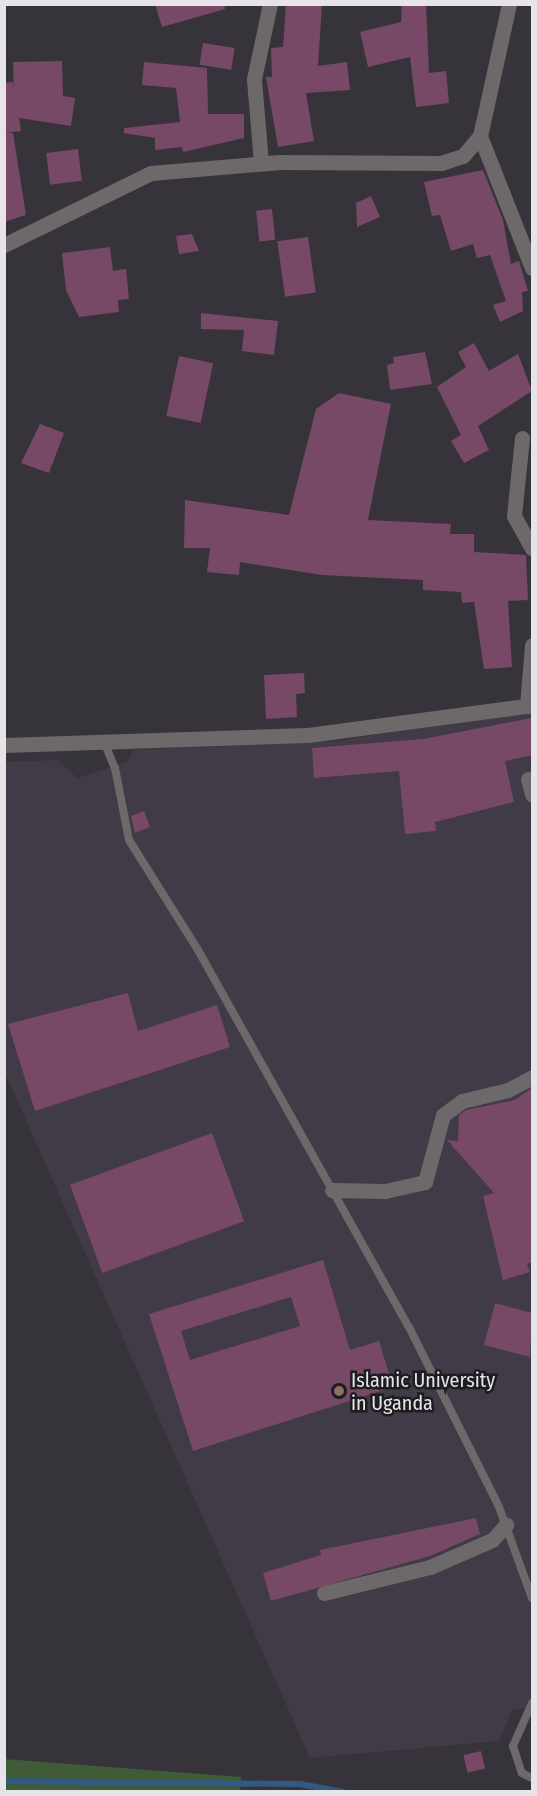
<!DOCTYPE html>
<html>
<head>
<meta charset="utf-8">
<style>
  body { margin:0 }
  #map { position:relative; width:537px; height:1796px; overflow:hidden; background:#37333a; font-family:"Fira Sans Condensed",sans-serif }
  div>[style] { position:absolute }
  .built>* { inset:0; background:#413a47 }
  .green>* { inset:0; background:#405b37 }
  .stream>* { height:6px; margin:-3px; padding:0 3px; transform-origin:3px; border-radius:3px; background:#325a81 }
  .building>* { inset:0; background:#784867; transform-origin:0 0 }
  .service>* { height:8px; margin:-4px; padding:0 4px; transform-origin:4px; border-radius:4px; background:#6d696b }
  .minor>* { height:15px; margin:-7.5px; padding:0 7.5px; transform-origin:7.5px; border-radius:7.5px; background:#6d696b }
  .dots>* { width:16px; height:16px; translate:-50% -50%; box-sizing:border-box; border:3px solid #1d1c1f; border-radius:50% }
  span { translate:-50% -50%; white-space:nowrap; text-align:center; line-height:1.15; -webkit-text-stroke:5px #1d1c1f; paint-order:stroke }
  .poi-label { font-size:20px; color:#e6e4e9 }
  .left { translate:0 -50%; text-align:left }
  .frame { position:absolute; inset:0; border:6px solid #e6e4e9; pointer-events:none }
</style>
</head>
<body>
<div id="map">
  <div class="built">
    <i style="clip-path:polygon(532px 710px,532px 1708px,512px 1710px,499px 1741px,310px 1758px,5px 1073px,4px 762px,58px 760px,77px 778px,127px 762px,134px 750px,336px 741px)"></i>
  </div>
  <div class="green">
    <i style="clip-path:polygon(4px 1759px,241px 1777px,240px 1791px,5px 1791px)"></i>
  </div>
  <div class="stream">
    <i style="left:4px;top:1781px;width:296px;rotate:0.6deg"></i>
    <i style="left:300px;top:1784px;width:44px;rotate:10.5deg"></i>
  </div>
  <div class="building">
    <i style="clip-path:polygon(155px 4px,224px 4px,225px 9px,162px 27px)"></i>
    <i style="clip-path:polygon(286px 4px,322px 4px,318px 66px,347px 62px,350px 90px,306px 93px,314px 141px,278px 147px,266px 77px,272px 77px,271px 48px,283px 47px)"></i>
    <i style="clip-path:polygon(402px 4px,426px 4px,429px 73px,446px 71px,449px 103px,416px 107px,410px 57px,368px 67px,360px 32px,401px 22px)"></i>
    <i style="left:203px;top:43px;width:32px;height:22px;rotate:9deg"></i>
    <i style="clip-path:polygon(62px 61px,63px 96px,75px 98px,71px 126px,19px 118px,21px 131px,6px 133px,13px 133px,26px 215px,4px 222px,4px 83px,13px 82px,14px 90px,13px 62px)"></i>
    <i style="clip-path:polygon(144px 62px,207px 68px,208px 114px,244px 114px,244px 138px,183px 152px,182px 147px,155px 150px,155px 138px,124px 133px,124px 128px,180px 122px,176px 88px,142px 85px)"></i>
    <i style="left:78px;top:149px;width:32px;height:32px;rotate:83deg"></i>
    <i style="clip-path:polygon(483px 170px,503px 220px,511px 264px,519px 261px,528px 291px,522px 292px,523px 311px,500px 322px,493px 305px,506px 301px,490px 255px,477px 258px,473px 244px,451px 251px,440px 215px,432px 216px,424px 182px)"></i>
    <i style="clip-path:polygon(371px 196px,380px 217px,357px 227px,356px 203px)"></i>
    <i style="left:272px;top:209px;width:31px;height:16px;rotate:84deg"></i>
    <i style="clip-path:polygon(192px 234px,199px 251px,179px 254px,176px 236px)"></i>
    <i style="left:308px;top:237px;width:56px;height:31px;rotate:82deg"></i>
    <i style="clip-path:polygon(110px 247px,113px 271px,126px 269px,129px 299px,118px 300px,119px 312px,79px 317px,66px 290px,62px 253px)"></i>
    <i style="clip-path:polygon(201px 313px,278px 321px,274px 355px,242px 351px,244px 330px,201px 329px)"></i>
    <i style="clip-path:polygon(474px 343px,489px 371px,518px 354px,532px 391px,478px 426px,489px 450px,464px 463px,451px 441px,461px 435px,437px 387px,466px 367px,458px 352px)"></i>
    <i style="clip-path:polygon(425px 352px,432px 384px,390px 390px,387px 365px,394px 363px,393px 357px)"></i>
    <i style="left:179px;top:356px;width:35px;height:61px;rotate:12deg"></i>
    <i style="clip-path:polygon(339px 393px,391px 404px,368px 520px,451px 524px,450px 534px,474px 534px,474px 552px,526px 555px,528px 600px,508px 601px,512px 667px,484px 669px,474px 602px,462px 603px,461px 592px,423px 590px,423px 580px,322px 575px,240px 562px,239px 575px,207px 572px,210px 548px,184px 548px,185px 500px,289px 515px,316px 409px)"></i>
    <i style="clip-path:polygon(40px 424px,64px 433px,49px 473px,21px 463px)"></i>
    <i style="clip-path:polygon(304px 673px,305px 693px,296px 694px,297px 717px,266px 719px,264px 675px)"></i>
    <i style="clip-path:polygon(532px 718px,532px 755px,505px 761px,514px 802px,435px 822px,436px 831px,405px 834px,399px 771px,314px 778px,312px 748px,423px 739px)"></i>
    <i style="clip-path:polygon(144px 811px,150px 827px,135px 833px,131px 816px)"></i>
    <i style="clip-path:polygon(128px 993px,138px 1031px,217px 1005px,230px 1047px,35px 1111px,8px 1024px)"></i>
    <i style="clip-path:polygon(532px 1088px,532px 1262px,527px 1264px,530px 1272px,503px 1280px,483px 1196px,494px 1193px,447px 1140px,458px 1141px,459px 1115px,466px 1110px,515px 1100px)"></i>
    <i style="left:212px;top:1133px;width:94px;height:151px;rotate:70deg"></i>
    <i style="clip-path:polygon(evenodd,323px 1260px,350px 1350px,379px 1341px,393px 1387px,193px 1451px,149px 1314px,323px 1260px,291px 1297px,300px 1326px,190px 1360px,181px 1331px,291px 1297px)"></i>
    <i style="clip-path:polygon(495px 1303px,532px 1313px,530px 1357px,484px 1345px)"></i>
    <i style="clip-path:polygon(476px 1518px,480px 1534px,430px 1556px,271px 1601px,263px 1573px,321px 1555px,320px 1550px)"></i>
    <i style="left:481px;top:1751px;width:18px;height:18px;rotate:77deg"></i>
  </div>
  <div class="service">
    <i style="left:103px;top:739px;width:31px;rotate:68deg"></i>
    <i style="left:115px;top:768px;width:73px;rotate:79deg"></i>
    <i style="left:129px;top:840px;width:130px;rotate:57.9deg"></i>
    <i style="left:198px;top:950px;width:432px;rotate:60.8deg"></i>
    <i style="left:409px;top:1327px;width:201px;rotate:63.4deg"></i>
    <i style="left:499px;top:1507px;width:97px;rotate:70.1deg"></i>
    <i style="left:532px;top:1703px;width:47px;rotate:113.8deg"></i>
    <i style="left:513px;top:1746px;width:28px;rotate:72deg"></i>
    <i style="left:522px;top:1773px;width:11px;rotate:27deg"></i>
  </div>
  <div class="minor">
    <i style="left:480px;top:136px;width:142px;rotate:68.5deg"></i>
    <i style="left:261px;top:163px;width:84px;rotate:-94.8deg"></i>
    <i style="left:254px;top:79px;width:77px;rotate:-78deg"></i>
    <i style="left:4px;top:245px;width:164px;rotate:-26.1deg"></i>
    <i style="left:151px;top:173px;width:129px;rotate:-4.9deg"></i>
    <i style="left:280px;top:162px;width:161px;rotate:0.4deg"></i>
    <i style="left:441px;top:163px;width:23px;rotate:-18deg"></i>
    <i style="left:463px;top:156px;width:26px;rotate:-50deg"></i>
    <i style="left:480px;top:136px;width:135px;rotate:-77.6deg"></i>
    <i style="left:522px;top:438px;width:78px;rotate:95.9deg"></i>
    <i style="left:514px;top:516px;width:37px;rotate:61deg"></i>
    <i style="left:527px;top:706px;width:61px;rotate:-85.3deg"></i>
    <i style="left:4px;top:745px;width:304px;rotate:-1.9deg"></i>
    <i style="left:308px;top:735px;width:226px;rotate:-7.6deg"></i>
    <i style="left:528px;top:779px;width:16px;rotate:75deg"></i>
    <i style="left:332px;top:1190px;width:53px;rotate:1.1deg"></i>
    <i style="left:385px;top:1191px;width:41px;rotate:-12.7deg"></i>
    <i style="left:425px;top:1182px;width:69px;rotate:-75deg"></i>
    <i style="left:443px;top:1115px;width:24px;rotate:-36deg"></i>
    <i style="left:462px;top:1101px;width:47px;rotate:-13.4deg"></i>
    <i style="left:508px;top:1090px;width:27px;rotate:-28deg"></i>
    <i style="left:324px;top:1593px;width:109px;rotate:-13.8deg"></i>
    <i style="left:430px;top:1567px;width:68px;rotate:-23.5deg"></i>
    <i style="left:492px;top:1540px;width:21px;rotate:-47deg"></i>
  </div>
  <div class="dots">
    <i style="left:339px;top:1391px;background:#8d6e63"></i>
  </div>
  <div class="poi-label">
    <span class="left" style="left:351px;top:1392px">Islamic University<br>in Uganda</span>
  </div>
  <div class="frame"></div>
</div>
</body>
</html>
